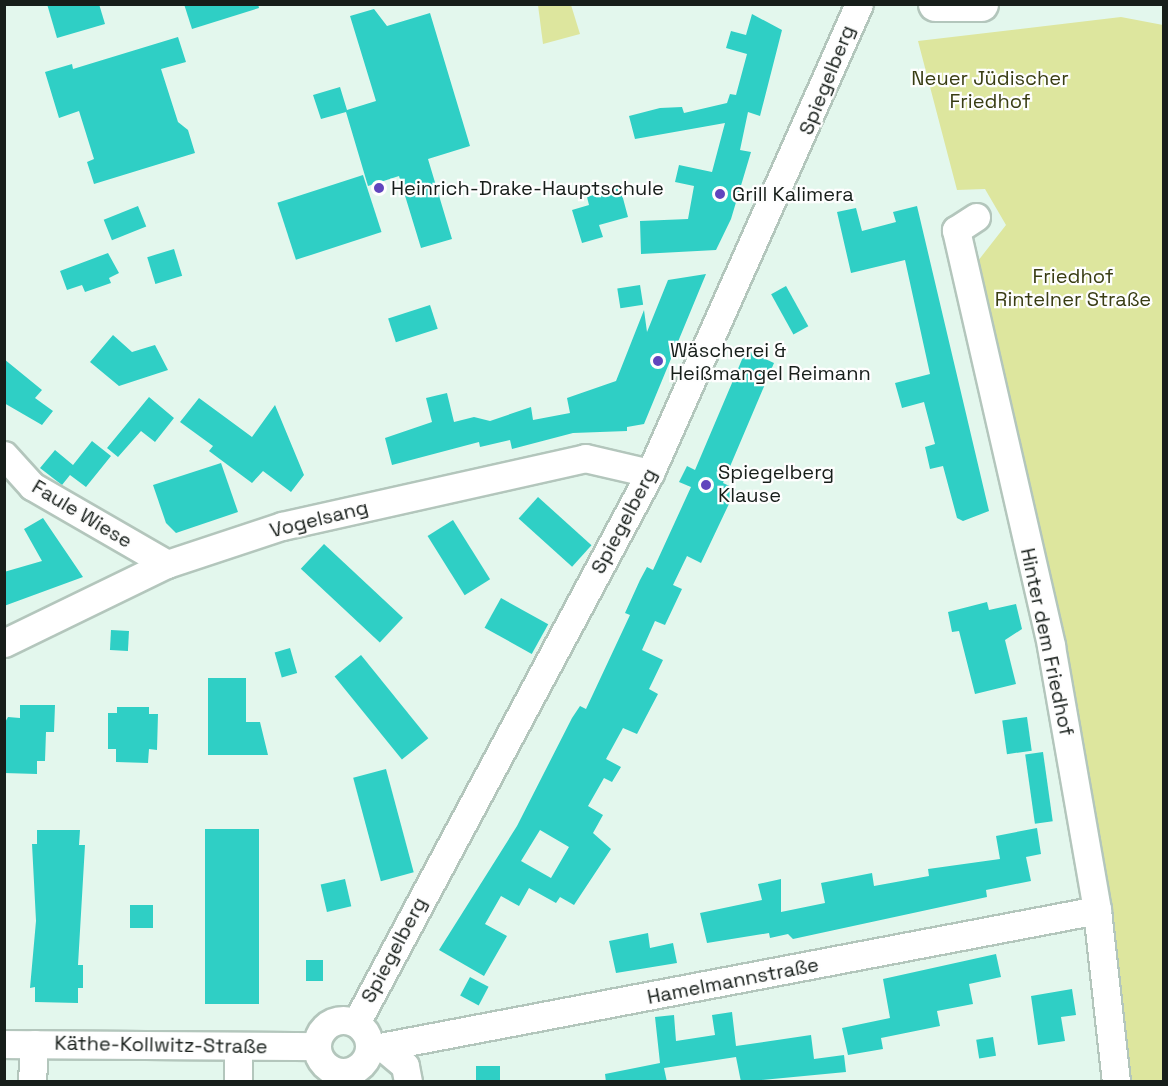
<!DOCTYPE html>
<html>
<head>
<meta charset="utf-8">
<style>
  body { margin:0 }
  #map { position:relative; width:1168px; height:1086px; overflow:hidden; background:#e3f7ed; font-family:"Space Grotesk",sans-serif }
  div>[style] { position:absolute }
  .green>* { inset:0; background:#dde69e }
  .building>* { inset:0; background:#2fcfc5; transform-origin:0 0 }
  .roads { filter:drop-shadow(2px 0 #b3c6bc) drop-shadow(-2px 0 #b3c6bc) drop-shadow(0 2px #b3c6bc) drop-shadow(0 -2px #b3c6bc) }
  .minor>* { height:27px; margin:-13.5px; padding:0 13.5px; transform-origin:13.5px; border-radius:13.5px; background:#fff }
  .minor>.ring { margin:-13.5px; padding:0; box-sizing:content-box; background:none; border:27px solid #fff; border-radius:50% }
  .major>* { height:33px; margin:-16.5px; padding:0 16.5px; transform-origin:16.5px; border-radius:16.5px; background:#fff }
  .dots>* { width:16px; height:16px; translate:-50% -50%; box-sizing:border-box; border:3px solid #fefefe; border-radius:50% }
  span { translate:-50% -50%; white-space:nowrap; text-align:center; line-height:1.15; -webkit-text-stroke:4.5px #fefefe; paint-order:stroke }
  .park-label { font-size:20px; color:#393d13 }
  .street-label { font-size:20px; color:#171e1a }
  .poi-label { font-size:20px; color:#171e1a }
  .left { translate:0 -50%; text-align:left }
  .frame { position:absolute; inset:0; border:6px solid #171e1a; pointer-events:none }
</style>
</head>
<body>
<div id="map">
  <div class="green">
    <i style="clip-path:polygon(538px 5px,571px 5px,580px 34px,543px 44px)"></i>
    <i style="clip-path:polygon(1121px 17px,1163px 25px,1163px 1081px,1129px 1081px,974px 266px,1006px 225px,985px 189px,957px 190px,918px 41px)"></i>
  </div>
  <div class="building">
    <i style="clip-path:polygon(47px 4px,99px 4px,105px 24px,57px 38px)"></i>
    <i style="clip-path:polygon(184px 4px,258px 4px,259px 8px,192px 29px)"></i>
    <i style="clip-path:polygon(374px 9px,387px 26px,430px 13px,470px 146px,428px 159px,452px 239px,421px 248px,399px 176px,368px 186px,346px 112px,321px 119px,313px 95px,340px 87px,347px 110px,376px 101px,350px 16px)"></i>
    <i style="clip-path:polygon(752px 14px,782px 30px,760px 116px,748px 112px,740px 150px,751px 152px,731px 219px,716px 250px,641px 254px,640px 221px,688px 219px,694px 186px,675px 182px,679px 165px,712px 172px,725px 123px,635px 139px,629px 116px,660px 108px,682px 107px,684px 113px,727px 103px,730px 94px,736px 95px,747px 54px,726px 48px,731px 31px,746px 35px)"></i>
    <i style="clip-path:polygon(178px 37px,186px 62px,161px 69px,178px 122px,188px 130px,195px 153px,94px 184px,87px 162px,94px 159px,79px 111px,59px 118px,45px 72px,72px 64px,73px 69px)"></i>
    <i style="left:363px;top:175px;width:60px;height:90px;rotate:72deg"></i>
    <i style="clip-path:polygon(620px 187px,628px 217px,599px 225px,603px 237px,582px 243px,572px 210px,589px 205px,587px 197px)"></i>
    <i style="left:138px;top:206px;width:22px;height:37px;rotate:68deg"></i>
    <i style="clip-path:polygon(917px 206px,989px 511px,963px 521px,957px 518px,943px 466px,930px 469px,925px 447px,935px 444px,924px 402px,902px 408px,895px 383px,930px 374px,905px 260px,851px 273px,837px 212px,856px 208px,862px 231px,896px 222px,893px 212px)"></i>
    <i style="left:174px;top:249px;width:28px;height:28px;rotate:73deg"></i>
    <i style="clip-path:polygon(108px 253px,119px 273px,109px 278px,111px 283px,85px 292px,82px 285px,67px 290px,60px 271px)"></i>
    <i style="clip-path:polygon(706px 274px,644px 424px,627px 427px,627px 431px,573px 433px,512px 449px,510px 440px,480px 447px,479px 442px,392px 465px,385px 438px,432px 422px,426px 398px,447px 393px,454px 422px,474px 417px,490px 421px,531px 407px,533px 420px,570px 413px,567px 398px,616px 381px,644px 310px,647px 332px,668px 280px)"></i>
    <i style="left:640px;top:285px;width:20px;height:23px;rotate:81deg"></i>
    <i style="left:786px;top:286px;width:46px;height:17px;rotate:61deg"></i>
    <i style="left:430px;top:305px;width:25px;height:44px;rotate:72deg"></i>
    <i style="clip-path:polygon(113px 335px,132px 352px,155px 345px,168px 370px,119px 386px,90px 362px)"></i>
    <i style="clip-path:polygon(evenodd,746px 350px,774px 363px,723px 483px,736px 489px,701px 563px,687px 556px,673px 585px,682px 589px,665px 625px,655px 621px,642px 650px,663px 660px,649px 689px,658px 694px,637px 734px,623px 728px,606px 759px,621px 767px,612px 782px,604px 778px,588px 806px,603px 815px,593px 833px,611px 849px,574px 905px,560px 897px,556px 903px,529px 888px,519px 906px,501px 896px,485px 924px,507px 936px,484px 976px,439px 950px,517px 826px,572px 718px,580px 706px,586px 709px,630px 615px,625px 613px,640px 580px,647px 567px,653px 570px,691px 487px,679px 482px,687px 466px,695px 470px,746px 350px,540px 830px,569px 847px,551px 878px,521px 861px,540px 830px)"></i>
    <i style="clip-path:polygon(4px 359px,42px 390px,35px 398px,53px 411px,42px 425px,4px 403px)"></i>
    <i style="clip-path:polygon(149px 397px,174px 418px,155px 442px,141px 431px,118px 457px,107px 448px)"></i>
    <i style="clip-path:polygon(199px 398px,252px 437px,275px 405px,304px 475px,291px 492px,263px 471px,252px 483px,209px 451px,213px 446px,180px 422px)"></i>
    <i style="clip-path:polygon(92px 441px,111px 456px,86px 487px,70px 475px,62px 485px,40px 468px,55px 450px,73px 465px)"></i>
    <i style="clip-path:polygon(221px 463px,238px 512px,176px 533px,166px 523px,153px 485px)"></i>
    <i style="left:538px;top:497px;width:72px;height:29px;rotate:42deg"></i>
    <i style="clip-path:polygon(43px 518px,83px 577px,4px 606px,4px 572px,42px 561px,24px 529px)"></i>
    <i style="left:453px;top:520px;width:70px;height:30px;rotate:58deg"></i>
    <i style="left:324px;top:544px;width:108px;height:34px;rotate:43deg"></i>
    <i style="left:501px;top:598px;width:54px;height:34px;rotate:29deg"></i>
    <i style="clip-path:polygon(987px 602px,989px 610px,1016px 604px,1022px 629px,1005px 640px,1016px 684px,975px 694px,959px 631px,952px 632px,948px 612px)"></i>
    <i style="left:111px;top:630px;width:18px;height:20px;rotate:3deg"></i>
    <i style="left:290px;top:648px;width:26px;height:16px;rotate:74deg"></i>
    <i style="left:361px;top:655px;width:107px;height:34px;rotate:51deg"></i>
    <i style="clip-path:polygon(208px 678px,246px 678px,246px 722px,260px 722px,268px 755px,208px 755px)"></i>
    <i style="clip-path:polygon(20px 705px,55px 705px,54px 732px,46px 732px,45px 761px,37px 761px,37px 774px,4px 773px,4px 724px,8px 717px,20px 718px)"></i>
    <i style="clip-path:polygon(117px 707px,149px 707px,149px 714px,158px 714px,157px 750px,149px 749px,148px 763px,116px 762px,116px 749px,108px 749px,108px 713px,117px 713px)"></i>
    <i style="left:1027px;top:717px;width:34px;height:25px;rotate:82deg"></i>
    <i style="left:1043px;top:752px;width:70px;height:18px;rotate:82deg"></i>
    <i style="left:386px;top:769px;width:107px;height:34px;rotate:75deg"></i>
    <i style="clip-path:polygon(1037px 828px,1041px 854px,1026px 857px,1031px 881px,986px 890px,987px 897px,793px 939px,788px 934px,770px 938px,769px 933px,707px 943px,700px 913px,762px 900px,758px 884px,781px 879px,781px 912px,825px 903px,821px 883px,872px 873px,874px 886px,929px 876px,928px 869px,1000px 859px,996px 836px)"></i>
    <i style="left:205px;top:829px;width:54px;height:175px"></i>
    <i style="clip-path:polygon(37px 830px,80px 830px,79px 845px,85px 845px,78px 965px,83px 965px,83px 988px,78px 988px,78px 1003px,35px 1002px,35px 987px,30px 988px,36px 921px,32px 844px,37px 844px)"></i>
    <i style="left:345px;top:879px;width:28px;height:25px;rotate:77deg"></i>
    <i style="left:130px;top:905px;width:23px;height:23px"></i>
    <i style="clip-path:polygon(648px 933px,650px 948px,673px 943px,677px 963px,616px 973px,609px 941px)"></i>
    <i style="clip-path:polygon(996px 954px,1001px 977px,969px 984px,973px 1004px,937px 1011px,940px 1026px,881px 1038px,883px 1049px,848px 1055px,842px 1028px,890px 1018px,883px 979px)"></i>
    <i style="left:306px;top:960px;width:17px;height:21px"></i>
    <i style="left:470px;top:977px;width:21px;height:21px;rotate:28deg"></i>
    <i style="clip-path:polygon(1072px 989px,1076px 1015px,1061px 1017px,1065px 1041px,1038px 1045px,1031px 996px)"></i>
    <i style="clip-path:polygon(732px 1012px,736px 1046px,811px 1035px,814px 1059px,844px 1055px,846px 1072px,741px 1082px,736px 1057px,664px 1068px,667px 1082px,606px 1082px,605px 1074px,660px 1063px,655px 1017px,674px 1015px,676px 1041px,715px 1035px,712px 1015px)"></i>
    <i style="left:993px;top:1037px;width:19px;height:17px;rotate:81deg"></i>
    <i style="left:476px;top:1066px;width:24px;height:16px"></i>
  </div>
  <div class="roads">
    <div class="minor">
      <i style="left:976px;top:217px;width:24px;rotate:147deg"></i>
      <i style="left:956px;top:230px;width:427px;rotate:77.1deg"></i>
      <i style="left:1051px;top:646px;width:268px;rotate:80.1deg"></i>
      <i style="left:1097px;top:910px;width:173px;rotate:83.7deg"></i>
      <i style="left:4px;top:455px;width:42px;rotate:47.9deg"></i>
      <i style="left:32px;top:486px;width:156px;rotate:30deg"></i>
      <i style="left:4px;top:643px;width:181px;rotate:-25.9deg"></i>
      <i style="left:167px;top:564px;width:121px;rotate:-18.3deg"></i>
      <i style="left:282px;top:526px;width:311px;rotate:-12.6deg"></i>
      <i style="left:585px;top:458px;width:67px;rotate:13deg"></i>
      <i class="ring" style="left:317px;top:1020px;width:25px;height:25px"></i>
      <i style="left:356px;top:1023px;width:624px;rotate:-61.87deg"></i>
      <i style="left:650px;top:473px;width:513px;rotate:-65.98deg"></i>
      <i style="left:4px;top:1044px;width:313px;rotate:0.4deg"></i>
      <i style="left:238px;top:1046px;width:36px;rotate:90deg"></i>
      <i style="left:370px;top:1049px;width:740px;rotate:-10.82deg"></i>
      <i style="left:385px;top:1049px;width:26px;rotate:40deg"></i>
      <i style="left:405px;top:1066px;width:16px;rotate:79deg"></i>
      <i style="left:32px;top:1082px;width:38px;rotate:-87deg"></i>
    </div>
    <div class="major">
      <i style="left:935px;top:4px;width:46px"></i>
    </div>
  </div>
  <div class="dots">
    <i style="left:379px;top:188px;background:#6045bd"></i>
    <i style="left:720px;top:194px;background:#6045bd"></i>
    <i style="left:658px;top:361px;background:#6045bd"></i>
    <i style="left:706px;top:485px;background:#6045bd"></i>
  </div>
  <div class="park-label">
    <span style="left:990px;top:90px">Neuer Jüdischer<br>Friedhof</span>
    <span style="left:1073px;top:288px">Friedhof<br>Rintelner Straße</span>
  </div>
  <div class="street-label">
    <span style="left:827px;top:80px;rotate:-68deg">Spiegelberg</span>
    <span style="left:82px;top:514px;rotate:31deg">Faule Wiese</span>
    <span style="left:319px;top:519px;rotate:-14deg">Vogelsang</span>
    <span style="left:624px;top:521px;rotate:-62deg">Spiegelberg</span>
    <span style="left:1047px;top:642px;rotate:78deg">Hinter dem Friedhof</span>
    <span style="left:394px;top:950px;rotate:-62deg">Spiegelberg</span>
    <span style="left:733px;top:981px;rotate:-11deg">Hamelmannstraße</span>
    <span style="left:161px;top:1045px;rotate:1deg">Käthe-Kollwitz-Straße</span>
  </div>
  <div class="poi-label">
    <span class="left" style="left:391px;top:188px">Heinrich-Drake-Hauptschule</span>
    <span class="left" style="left:732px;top:194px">Grill Kalimera</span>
    <span class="left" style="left:670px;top:362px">Wäscherei &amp;<br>Heißmangel Reimann</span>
    <span class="left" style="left:718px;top:484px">Spiegelberg<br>Klause</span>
  </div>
  <div class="frame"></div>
</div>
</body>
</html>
